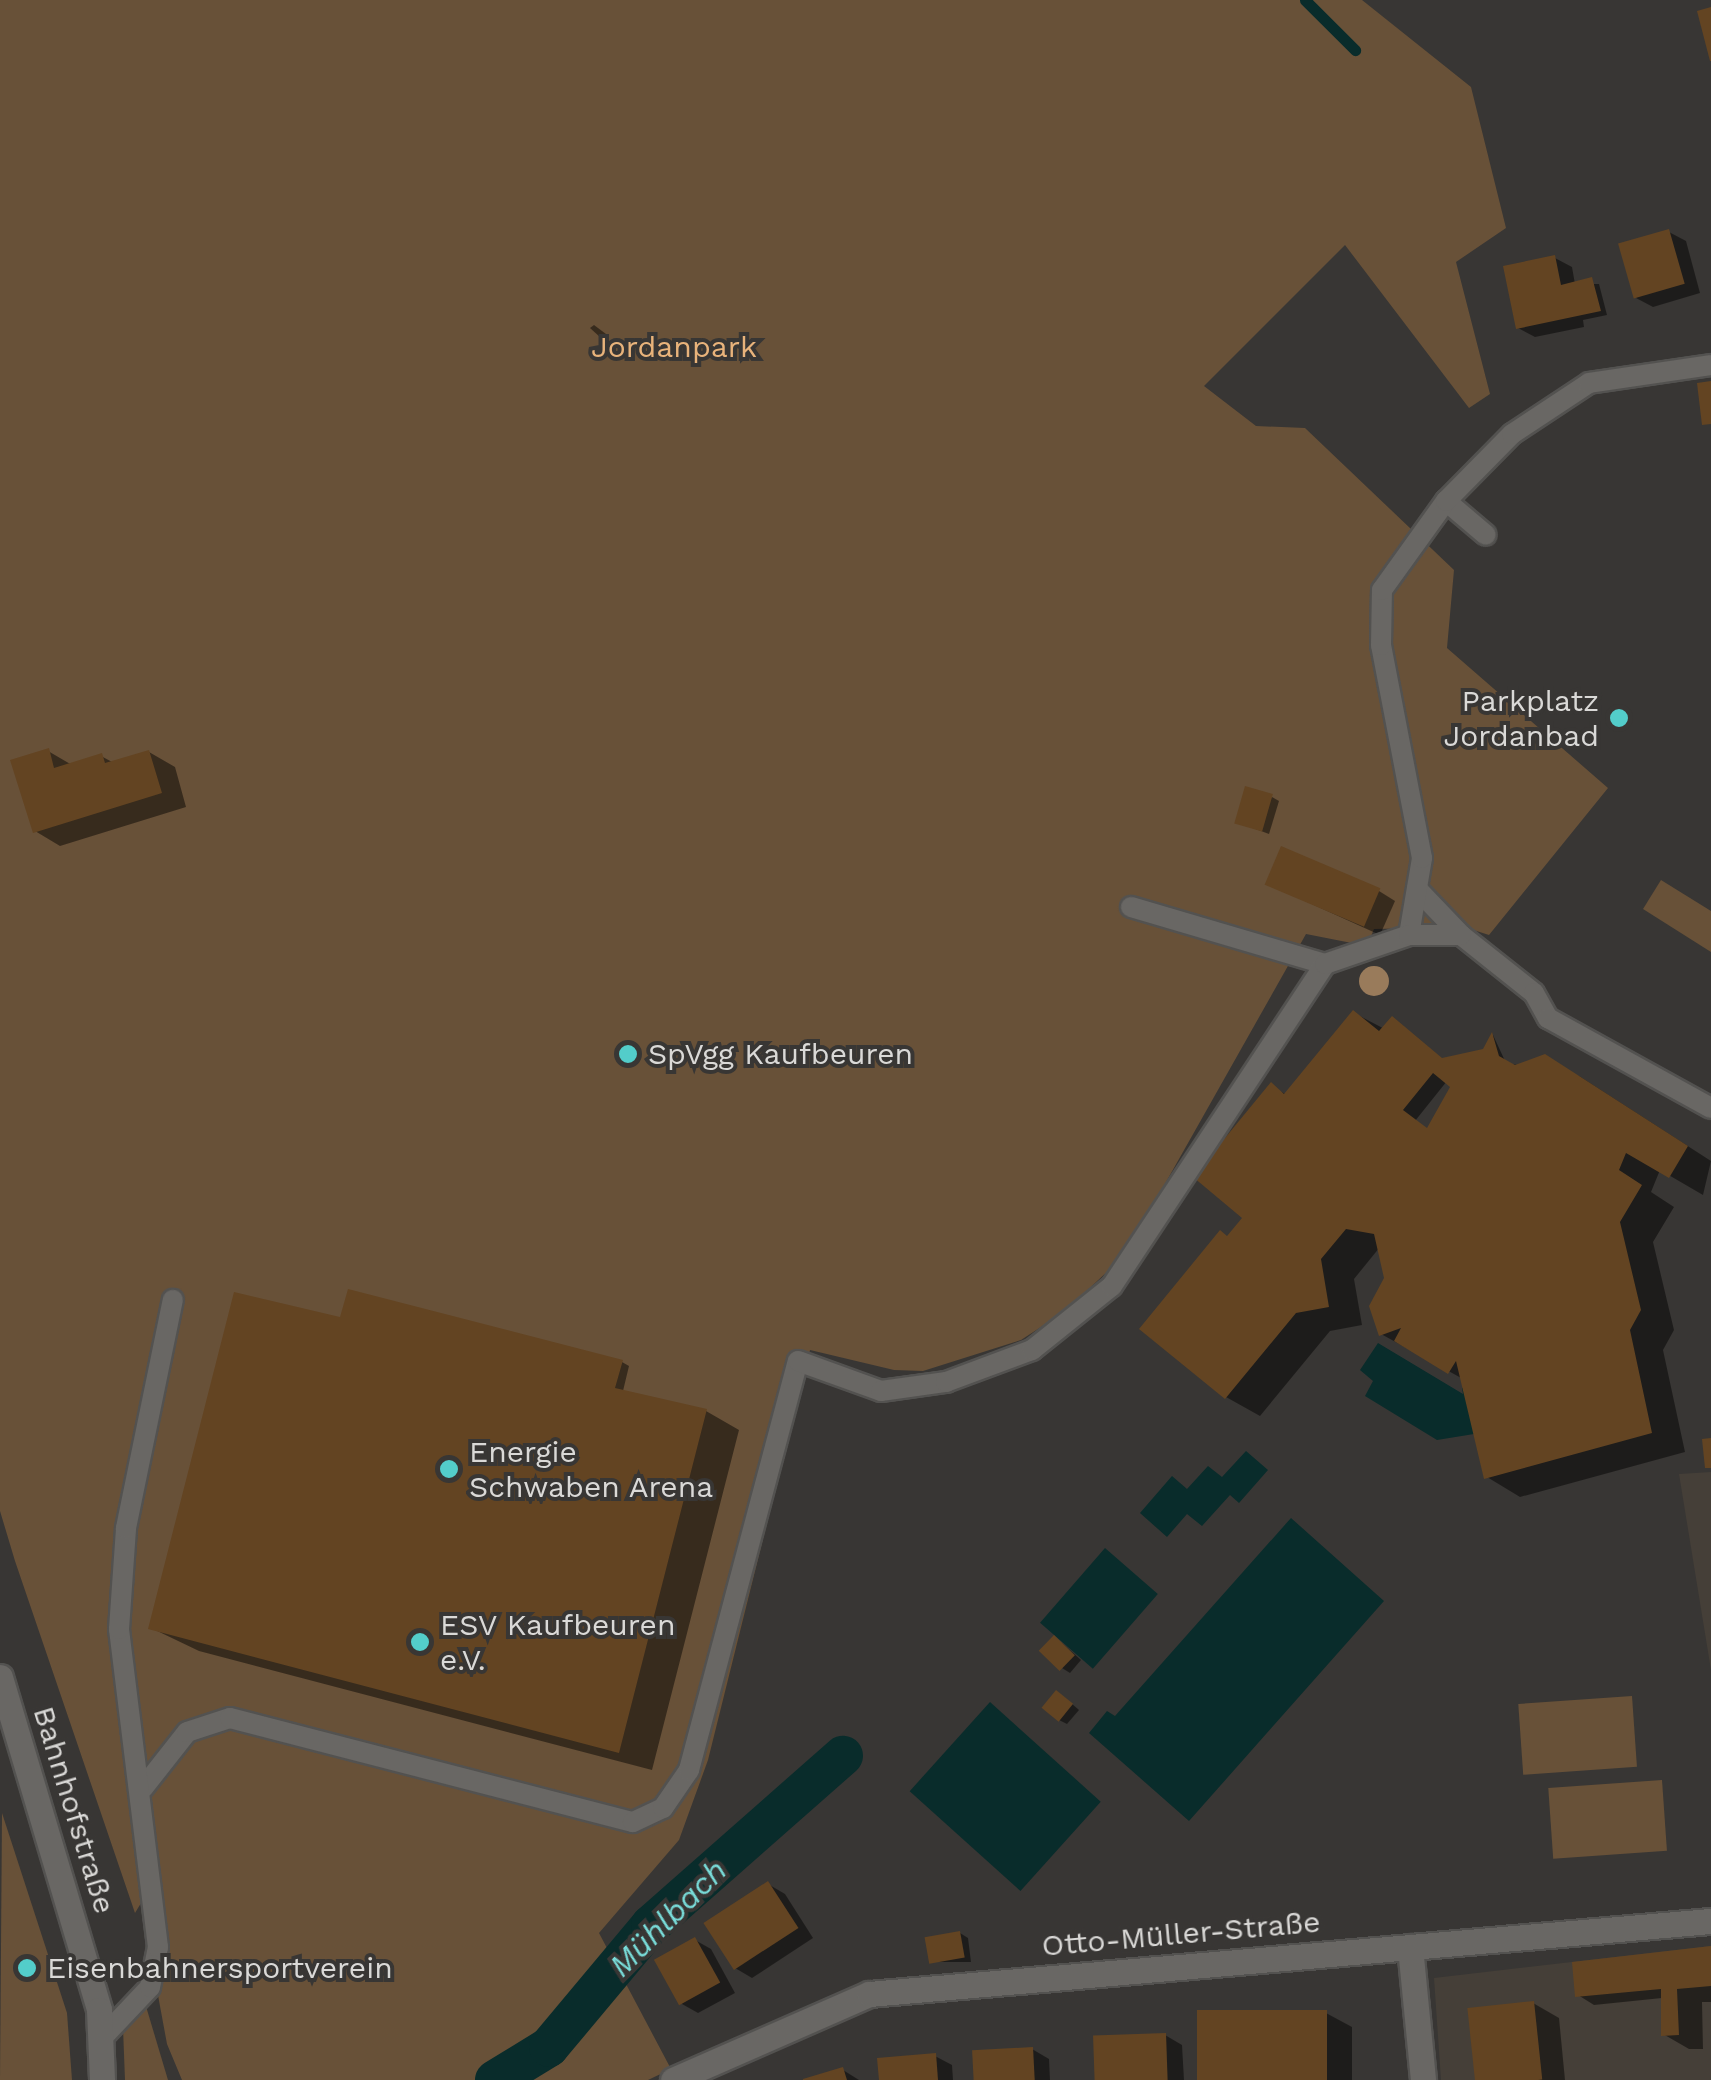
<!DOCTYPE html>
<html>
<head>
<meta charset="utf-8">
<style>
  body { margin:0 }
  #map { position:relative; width:1711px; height:2080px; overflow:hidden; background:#383634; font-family:"Work Sans",sans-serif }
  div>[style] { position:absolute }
  .built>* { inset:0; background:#453f38 }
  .green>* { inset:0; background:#685138; transform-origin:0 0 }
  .water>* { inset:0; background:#092c2b; transform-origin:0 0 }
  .shadow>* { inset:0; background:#0007 }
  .stream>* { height:11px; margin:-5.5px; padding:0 5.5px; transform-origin:5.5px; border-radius:5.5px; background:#092c2b }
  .canal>* { height:40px; margin:-20px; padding:0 20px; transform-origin:20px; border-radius:20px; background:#092c2b }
  .building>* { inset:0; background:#634422; transform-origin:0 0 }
  .roads { filter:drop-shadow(2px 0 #535250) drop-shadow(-2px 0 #535250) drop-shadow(0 2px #535250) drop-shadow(0 -2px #535250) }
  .lane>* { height:20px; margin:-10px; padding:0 10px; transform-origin:10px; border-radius:10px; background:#696764 }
  .street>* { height:25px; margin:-12.5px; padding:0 12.5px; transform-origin:12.5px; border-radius:12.5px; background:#696764 }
  .trees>* { width:30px; height:30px; margin:-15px; border-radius:50%; background:#997b5b }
  .dots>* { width:28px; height:28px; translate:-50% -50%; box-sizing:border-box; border:5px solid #383634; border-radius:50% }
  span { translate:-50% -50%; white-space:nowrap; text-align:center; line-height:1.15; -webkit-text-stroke:8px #383634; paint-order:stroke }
  .park-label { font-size:30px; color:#e8b37b }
  .poi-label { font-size:30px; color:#dad9d7 }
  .right { translate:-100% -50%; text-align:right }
  .left { translate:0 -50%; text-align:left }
  .street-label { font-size:30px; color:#dad9d7 }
  .water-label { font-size:32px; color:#79ddda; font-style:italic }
</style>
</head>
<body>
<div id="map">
  <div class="built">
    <i style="clip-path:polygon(1711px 1472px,1711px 1670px,1679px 1474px)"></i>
    <i style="clip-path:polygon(1711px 1946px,1711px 2080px,1441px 2080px,1434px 1978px)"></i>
  </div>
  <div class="green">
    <i style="clip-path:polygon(0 0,1362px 0,1471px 87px,1506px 228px,1456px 262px,1490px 394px,1469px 408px,1345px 245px,1204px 386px,1256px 426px,1305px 428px,1454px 570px,1447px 648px,1608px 788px,1489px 935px,1464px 927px,1374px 929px,1367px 946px,1306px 934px,1144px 1221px,1109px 1270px,1064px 1312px,1021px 1340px,923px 1371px,894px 1370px,810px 1350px,708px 1760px,679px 1840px,599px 1933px,671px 2069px,648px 2080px,182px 2080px,167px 2044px,141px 1903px,135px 1913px,15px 1561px,0 1511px)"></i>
    <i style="clip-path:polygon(1661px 880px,1711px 911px,1711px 952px,1643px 909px)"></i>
    <i style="left:1632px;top:1696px;width:71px;height:114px;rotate:86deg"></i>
    <i style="left:1662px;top:1780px;width:71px;height:114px;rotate:86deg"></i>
    <i style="clip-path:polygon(2px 1813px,67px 2013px,72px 2080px,0 2080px)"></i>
    <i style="clip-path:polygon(145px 2003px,168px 2080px,125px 2080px,123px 2028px)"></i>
  </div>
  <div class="water">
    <i style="clip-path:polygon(1378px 1343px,1463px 1394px,1462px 1388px,1517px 1368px,1474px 1434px,1437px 1440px,1365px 1396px,1373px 1381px,1360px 1370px)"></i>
    <i style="clip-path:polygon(1246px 1451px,1268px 1470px,1239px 1503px,1230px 1495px,1202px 1526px,1187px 1514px,1167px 1537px,1140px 1513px,1172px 1476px,1187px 1489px,1208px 1466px,1222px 1477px)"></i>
    <i style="clip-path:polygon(1291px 1518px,1384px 1601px,1189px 1821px,1089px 1733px,1107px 1711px,1115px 1716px)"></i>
    <i style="left:1105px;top:1548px;width:70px;height:99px;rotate:41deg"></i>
    <i style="left:990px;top:1702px;width:149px;height:120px;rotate:42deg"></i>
  </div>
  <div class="shadow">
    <i style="clip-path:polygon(1669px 232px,1686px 241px,1700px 293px,1653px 307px,1636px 298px)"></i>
    <i style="clip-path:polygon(1555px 258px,1572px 267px,1575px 284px,1599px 284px,1607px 315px,1583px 320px,1584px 327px,1535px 337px,1518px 328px)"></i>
    <i style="clip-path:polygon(594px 325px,606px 334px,601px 338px,590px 328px)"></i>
    <i style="clip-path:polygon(48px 751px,72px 765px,101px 756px,114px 763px,149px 752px,175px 767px,186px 807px,60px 846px,35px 831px)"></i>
    <i style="clip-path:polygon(1272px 797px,1279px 801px,1269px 834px,1237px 822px)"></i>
    <i style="clip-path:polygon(1268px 884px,1379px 891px,1395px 901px,1380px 935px)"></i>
    <i style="clip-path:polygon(evenodd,1354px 1013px,1444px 1060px,1485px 1051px,1493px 1035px,1506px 1063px,1579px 1076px,1711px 1161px,1703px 1195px,1660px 1170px,1651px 1192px,1674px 1207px,1653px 1242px,1674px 1330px,1663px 1350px,1685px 1452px,1520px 1497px,1487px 1477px,1463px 1379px,1381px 1334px,1387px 1278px,1380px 1247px,1354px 1279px,1362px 1325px,1330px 1331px,1260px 1416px,1226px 1397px,1229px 1238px,1245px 1218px,1271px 1086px,1287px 1095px,1354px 1013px,1447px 1081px,1453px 1085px,1428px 1131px,1415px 1121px,1447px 1081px)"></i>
    <i style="clip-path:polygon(622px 1362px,629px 1366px,623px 1391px,706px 1411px,739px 1430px,652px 1770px,199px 1651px,151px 1628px)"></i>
    <i style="clip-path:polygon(1062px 1643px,1081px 1660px,1070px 1673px,1062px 1668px)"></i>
    <i style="clip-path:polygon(1064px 1697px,1079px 1710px,1067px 1724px,1059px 1720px)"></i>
    <i style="clip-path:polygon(768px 1884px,785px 1894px,813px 1938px,752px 1978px,735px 1968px)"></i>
    <i style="clip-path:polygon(960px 1933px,968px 1938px,971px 1962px,930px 1962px)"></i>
    <i style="clip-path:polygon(695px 1940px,711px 1949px,735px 1993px,698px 2013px,682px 2004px)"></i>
    <i style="clip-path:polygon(1711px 1948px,1711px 2002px,1702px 2002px,1703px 2049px,1689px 2049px,1663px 2034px,1662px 1998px,1594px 2005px,1578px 1995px)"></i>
    <i style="clip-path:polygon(1533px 2003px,1559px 2018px,1565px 2080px,1477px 2080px)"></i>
    <i style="clip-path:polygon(1326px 2013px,1352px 2027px,1352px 2080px,1199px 2080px)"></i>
    <i style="clip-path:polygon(1165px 2035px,1182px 2045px,1184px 2080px,1098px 2080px)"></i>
    <i style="clip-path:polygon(1032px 2049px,1049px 2059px,1050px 2080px,977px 2080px)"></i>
    <i style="clip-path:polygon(935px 2056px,952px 2065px,953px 2080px,882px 2080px)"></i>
    <i style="clip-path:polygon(843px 2070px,859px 2080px,808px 2080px)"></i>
  </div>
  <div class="stream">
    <i style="left:1305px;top:0;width:71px;rotate:45deg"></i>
  </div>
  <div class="canal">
    <i style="left:495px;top:2080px;width:63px;rotate:-31.4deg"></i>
    <i style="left:549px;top:2047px;width:159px;rotate:-50.1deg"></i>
    <i style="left:651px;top:1925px;width:256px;rotate:-41.4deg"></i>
  </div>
  <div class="building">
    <i style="clip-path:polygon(1711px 7px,1711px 61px,1710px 61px,1697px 11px)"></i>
    <i style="left:1669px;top:229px;width:57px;height:53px;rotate:74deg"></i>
    <i style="clip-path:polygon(1555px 255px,1561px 285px,1592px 277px,1601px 311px,1516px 329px,1503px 266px)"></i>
    <i style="clip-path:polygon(1711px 381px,1711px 424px,1702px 425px,1697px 383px)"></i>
    <i style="clip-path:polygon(49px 748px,54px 768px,102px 753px,105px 763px,149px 750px,162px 793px,33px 833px,10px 760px)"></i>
    <i style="left:1245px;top:786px;width:29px;height:39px;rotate:16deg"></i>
    <i style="left:1281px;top:846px;width:108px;height:42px;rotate:23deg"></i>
    <i style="clip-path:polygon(evenodd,1353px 1010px,1379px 1031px,1392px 1016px,1442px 1058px,1483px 1049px,1492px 1032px,1499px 1056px,1515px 1065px,1545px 1054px,1688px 1146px,1669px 1178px,1626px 1153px,1619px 1170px,1642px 1185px,1620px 1222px,1641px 1310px,1630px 1330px,1652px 1433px,1484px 1479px,1456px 1361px,1448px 1374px,1394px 1341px,1401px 1328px,1379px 1336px,1369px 1306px,1384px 1278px,1374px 1234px,1346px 1229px,1321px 1259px,1329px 1307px,1296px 1313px,1225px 1399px,1139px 1329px,1220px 1230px,1227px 1236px,1242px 1218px,1193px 1177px,1271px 1082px,1284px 1094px,1353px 1010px,1433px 1073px,1450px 1087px,1427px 1128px,1403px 1110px,1433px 1073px)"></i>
    <i style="clip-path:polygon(348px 1289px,623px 1360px,615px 1388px,707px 1409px,619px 1753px,148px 1629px,234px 1292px,340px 1317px)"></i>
    <i style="clip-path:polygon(1711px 1438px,1711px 1468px,1705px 1468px,1702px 1439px)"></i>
    <i style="left:1054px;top:1635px;width:29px;height:22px;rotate:44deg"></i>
    <i style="left:1056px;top:1690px;width:22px;height:23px;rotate:39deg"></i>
    <i style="left:768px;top:1881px;width:56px;height:77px;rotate:57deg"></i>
    <i style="left:960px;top:1931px;width:27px;height:36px;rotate:80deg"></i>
    <i style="left:695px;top:1937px;width:52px;height:47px;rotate:61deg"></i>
    <i style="clip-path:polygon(1711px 1946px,1711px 1986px,1677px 1989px,1679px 2035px,1661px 2036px,1661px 1989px,1575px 1997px,1572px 1962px)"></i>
    <i style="left:1534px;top:2001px;width:79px;height:67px;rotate:84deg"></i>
    <i style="left:1197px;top:2010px;width:130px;height:70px"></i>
    <i style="left:1166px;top:2033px;width:47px;height:73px;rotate:88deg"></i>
    <i style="left:1033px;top:2047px;width:33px;height:61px;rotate:87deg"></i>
    <i style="clip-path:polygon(936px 2053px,938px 2080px,879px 2080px,877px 2058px)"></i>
    <i style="clip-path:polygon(843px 2067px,847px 2080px,803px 2080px,803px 2079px)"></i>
  </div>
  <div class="roads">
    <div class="lane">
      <i style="left:1446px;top:501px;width:52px;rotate:40.4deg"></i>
      <i style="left:1417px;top:889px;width:64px;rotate:46.3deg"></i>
      <i style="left:1461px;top:935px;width:93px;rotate:38.5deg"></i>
      <i style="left:1534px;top:993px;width:29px;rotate:61deg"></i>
      <i style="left:1548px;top:1018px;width:186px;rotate:28.9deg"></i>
      <i style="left:1131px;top:907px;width:202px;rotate:16.4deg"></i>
      <i style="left:1409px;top:935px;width:78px;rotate:-80.4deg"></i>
      <i style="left:1422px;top:858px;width:217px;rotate:-100.9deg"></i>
      <i style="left:1381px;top:645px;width:55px;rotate:-89deg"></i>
      <i style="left:1382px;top:590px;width:110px;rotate:-54.3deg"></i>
      <i style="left:1446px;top:501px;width:94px;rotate:-45.4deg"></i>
      <i style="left:1512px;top:434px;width:92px;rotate:-33.5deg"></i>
      <i style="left:1589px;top:383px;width:123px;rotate:-8.4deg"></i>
      <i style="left:143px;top:1788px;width:71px;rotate:-51.8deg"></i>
      <i style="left:187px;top:1732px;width:45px;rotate:-18deg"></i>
      <i style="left:230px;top:1718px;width:416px;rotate:14.5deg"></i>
      <i style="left:633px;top:1822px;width:33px;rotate:-25deg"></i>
      <i style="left:663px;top:1808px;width:46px;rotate:-55.6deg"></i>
      <i style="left:689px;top:1770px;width:423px;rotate:-75.1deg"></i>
      <i style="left:798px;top:1361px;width:88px;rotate:19.9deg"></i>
      <i style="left:881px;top:1391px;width:66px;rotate:-7.9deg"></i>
      <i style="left:946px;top:1382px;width:92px;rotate:-20.4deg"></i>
      <i style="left:1032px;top:1350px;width:102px;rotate:-38.7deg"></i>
      <i style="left:1112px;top:1286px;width:386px;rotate:-56.5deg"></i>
      <i style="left:1325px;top:964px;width:89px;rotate:-19deg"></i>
      <i style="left:1409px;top:935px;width:52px"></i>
      <i style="left:102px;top:2038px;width:70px;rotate:-46.7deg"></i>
      <i style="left:150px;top:1987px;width:41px;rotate:-78.7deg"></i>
      <i style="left:158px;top:1947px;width:320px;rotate:-97deg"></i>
      <i style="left:119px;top:1629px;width:101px;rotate:-86deg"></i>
      <i style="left:126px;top:1528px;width:233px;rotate:-78.4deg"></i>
    </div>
    <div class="street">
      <i style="left:0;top:1677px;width:347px;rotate:73.4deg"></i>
      <i style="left:99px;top:2010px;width:70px;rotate:87.5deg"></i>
      <i style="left:1410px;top:1947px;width:134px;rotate:84.4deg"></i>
      <i style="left:673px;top:2080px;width:214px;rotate:-23.7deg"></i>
      <i style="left:869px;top:1994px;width:845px;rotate:-4.96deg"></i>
    </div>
  </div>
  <div class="trees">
    <i style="left:1374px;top:981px"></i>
  </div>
  <div class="dots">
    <i style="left:1619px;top:718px;background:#53cdca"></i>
    <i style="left:628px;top:1054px;background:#53cdca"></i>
    <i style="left:449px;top:1469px;background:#53cdca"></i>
    <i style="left:420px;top:1642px;background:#53cdca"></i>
    <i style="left:27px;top:1968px;background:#53cdca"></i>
  </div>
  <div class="park-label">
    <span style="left:674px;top:347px">Jordanpark</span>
  </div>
  <div class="poi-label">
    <span class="right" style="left:1599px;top:718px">Parkplatz<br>Jordanbad</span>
    <span class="left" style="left:648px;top:1054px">SpVgg Kaufbeuren</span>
    <span class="left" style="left:469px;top:1469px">Energie<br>Schwaben Arena</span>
    <span class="left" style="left:440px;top:1642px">ESV Kaufbeuren<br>e.V.</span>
    <span class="left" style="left:47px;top:1968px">Eisenbahnersportverein</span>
  </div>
  <div class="street-label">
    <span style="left:74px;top:1810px;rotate:73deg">Bahnhofstraße</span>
    <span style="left:1181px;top:1934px;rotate:-5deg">Otto-Müller-Straße</span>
  </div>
  <div class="water-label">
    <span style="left:668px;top:1918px;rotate:-45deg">Mühlbach</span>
  </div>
</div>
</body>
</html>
